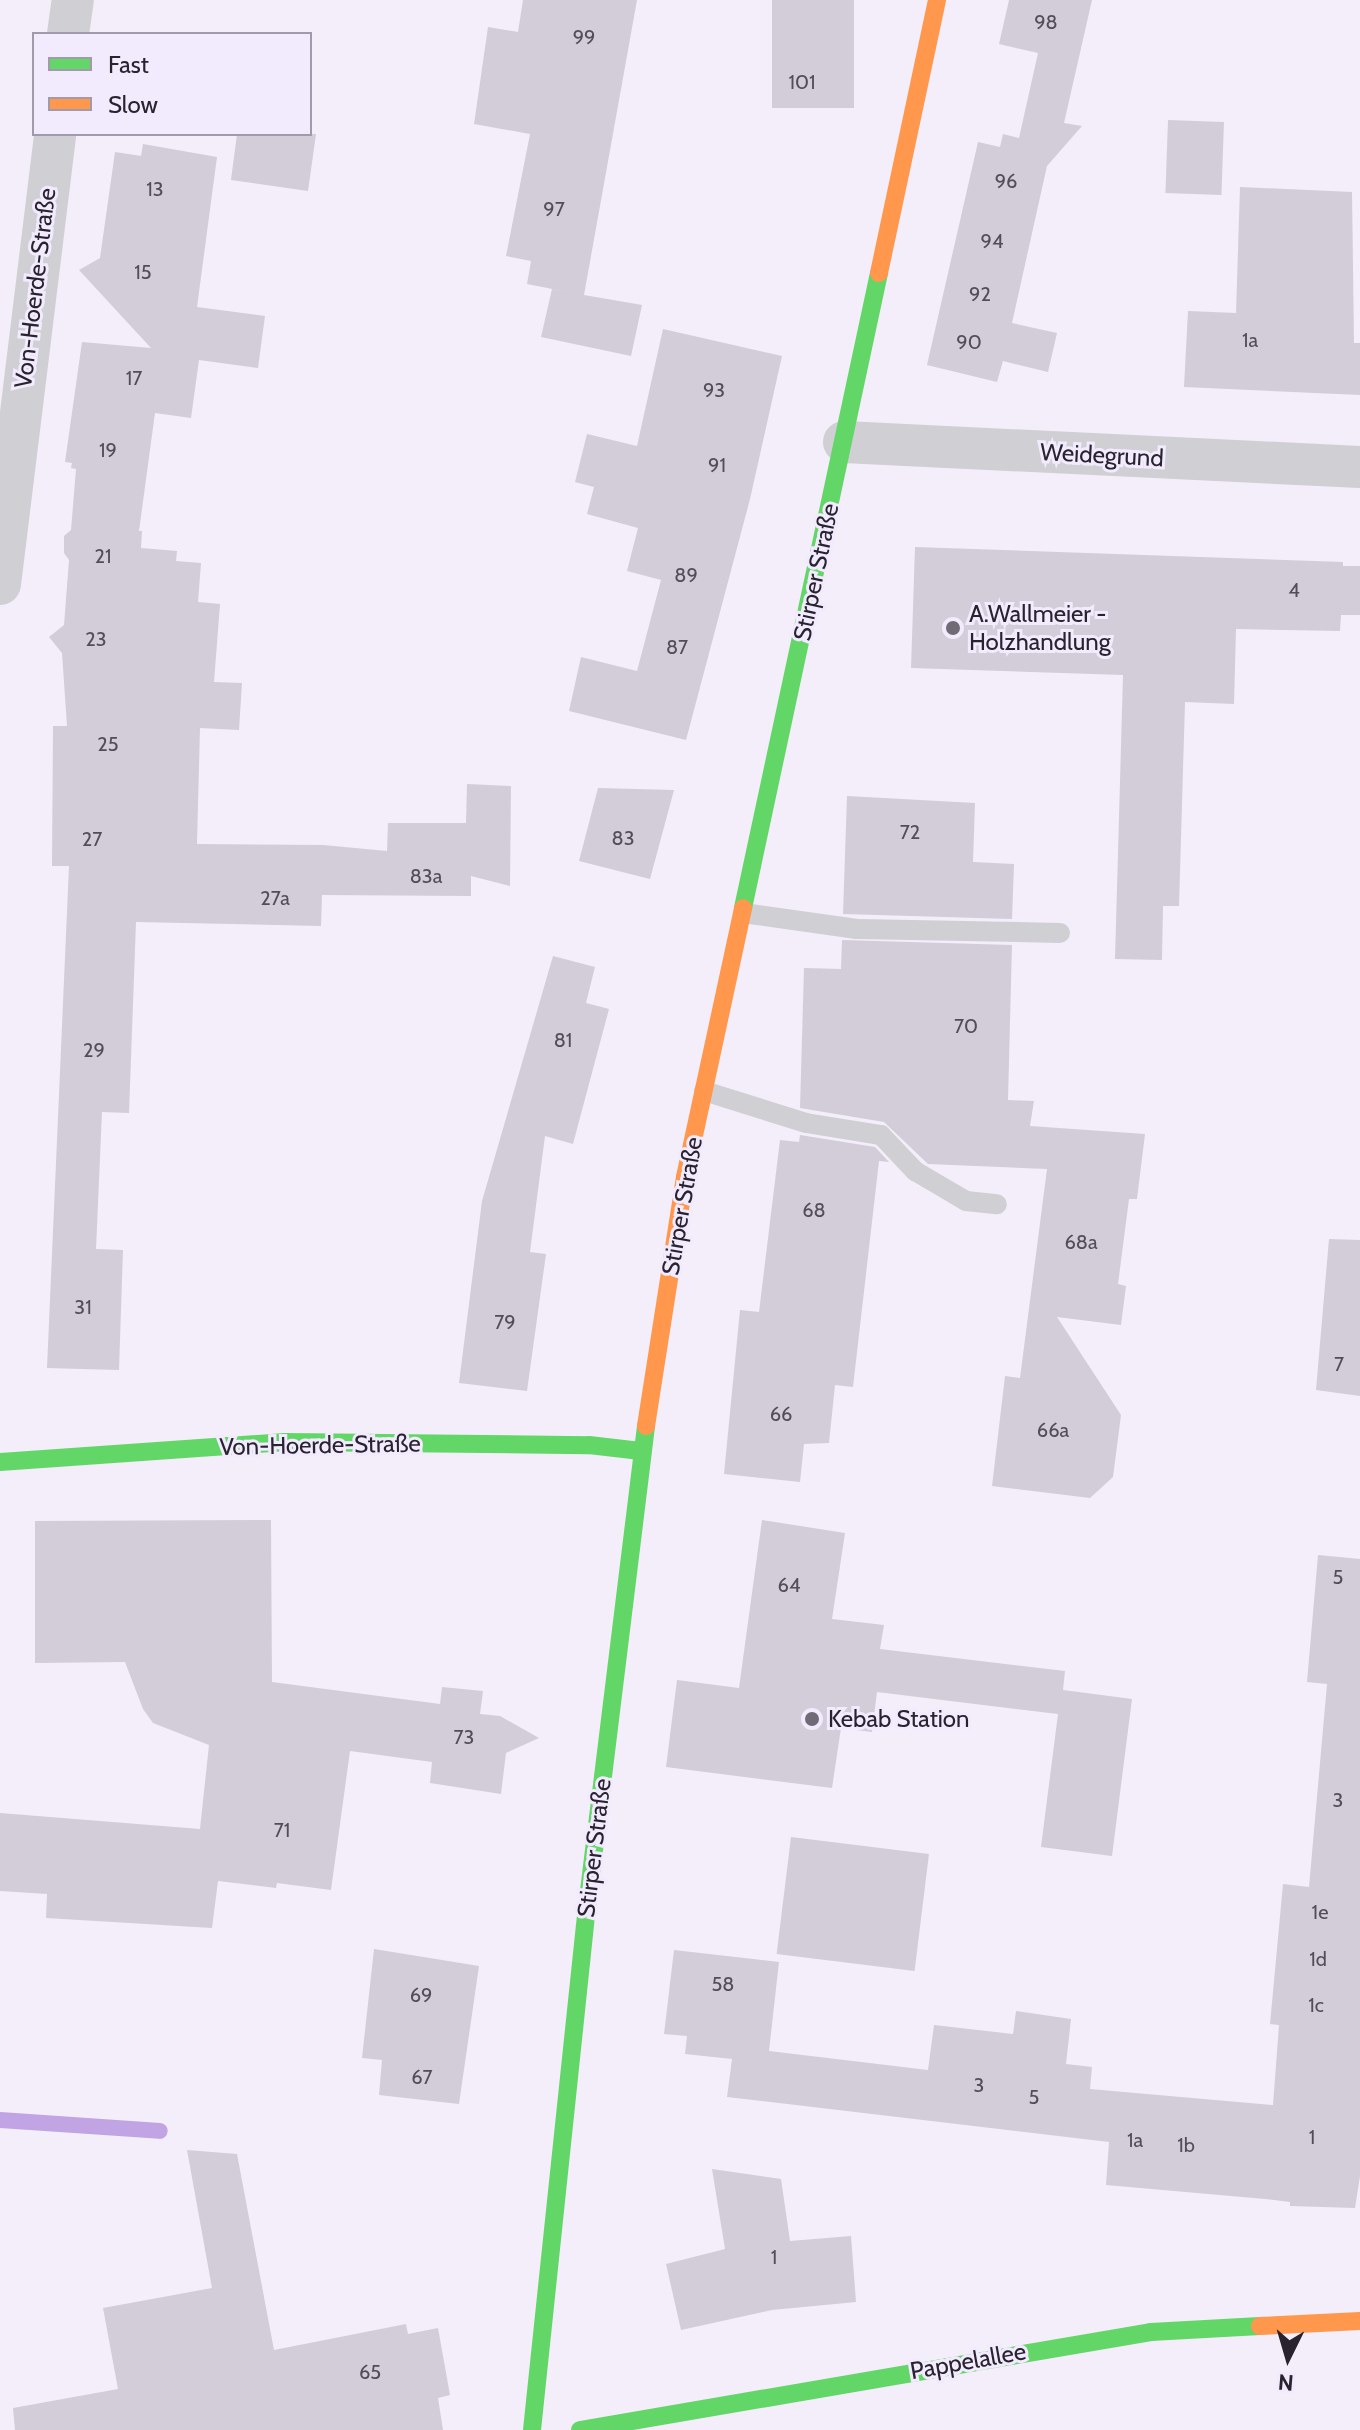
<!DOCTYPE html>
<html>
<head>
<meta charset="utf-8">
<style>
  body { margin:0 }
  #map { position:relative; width:1360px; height:2430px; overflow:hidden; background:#f3eef9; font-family:Cabin,sans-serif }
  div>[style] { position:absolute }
  .stream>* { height:16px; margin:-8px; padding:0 8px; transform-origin:8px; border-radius:8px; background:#c1a4e3 }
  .building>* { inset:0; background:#d2cdd8; transform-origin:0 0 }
  .lane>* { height:20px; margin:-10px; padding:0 10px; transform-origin:10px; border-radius:10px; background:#d0cfd3 }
  .street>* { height:42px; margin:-21px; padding:0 21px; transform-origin:21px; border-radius:21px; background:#d0cfd3 }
  .fast>* { height:18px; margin:-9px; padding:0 9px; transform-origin:9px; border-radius:9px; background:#63d668 }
  .slow>* { height:18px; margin:-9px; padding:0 9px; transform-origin:9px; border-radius:9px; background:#ff974d }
  .dots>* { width:22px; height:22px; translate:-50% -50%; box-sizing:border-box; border:4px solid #f2eafd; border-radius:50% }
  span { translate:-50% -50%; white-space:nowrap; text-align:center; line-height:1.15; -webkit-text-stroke:6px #f2eafd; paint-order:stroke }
  .number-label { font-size:20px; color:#524e59 }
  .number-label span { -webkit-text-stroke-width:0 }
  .street-label { font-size:24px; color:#28232f }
  .poi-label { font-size:24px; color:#28232f }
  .left { translate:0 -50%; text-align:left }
  .legend { position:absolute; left:32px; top:32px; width:280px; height:104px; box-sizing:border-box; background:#f2eafd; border:2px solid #a19aab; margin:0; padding:10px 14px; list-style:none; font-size:24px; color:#28232f }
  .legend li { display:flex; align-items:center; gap:16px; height:40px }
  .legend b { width:40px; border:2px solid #a19aab }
  .north { position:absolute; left:1248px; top:2318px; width:80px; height:80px; -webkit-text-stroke:6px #f2eafd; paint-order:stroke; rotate:185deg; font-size:22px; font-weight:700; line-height:32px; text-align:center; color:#28232f }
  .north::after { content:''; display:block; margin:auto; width:28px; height:36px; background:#28232f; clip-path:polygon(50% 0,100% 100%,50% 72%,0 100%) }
</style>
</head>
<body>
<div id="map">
  <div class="stream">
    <i style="left:0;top:2120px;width:160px;rotate:3.9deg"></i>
  </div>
  <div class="building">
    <i style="clip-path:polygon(523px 0,637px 0,584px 295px,642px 305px,631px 356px,541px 337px,552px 289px,578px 294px,527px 284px,531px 261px,506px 256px,530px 134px,474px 124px,488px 27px,518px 32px)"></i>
    <i style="left:772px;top:0;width:82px;height:108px"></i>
    <i style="clip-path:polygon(1009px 0,1092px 0,1064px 123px,1082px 126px,1047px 166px,1012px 323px,1057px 333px,1048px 372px,1003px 361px,997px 382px,927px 365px,978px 142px,1000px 147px,1003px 134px,1019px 138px,1038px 53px,999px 44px)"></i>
    <i style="left:1168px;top:120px;width:56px;height:73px;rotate:2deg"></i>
    <i style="clip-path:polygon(237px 134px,316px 134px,308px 191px,231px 180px)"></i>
    <i style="clip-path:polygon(143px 144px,217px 157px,197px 307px,265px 316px,258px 368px,199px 360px,191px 418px,155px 413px,139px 531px,142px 531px,141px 548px,177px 551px,176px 561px,201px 563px,198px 602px,220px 604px,214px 682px,242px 683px,239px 730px,200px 728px,197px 844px,323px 845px,387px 851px,388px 823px,466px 823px,467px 784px,511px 786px,510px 886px,471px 876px,471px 896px,322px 895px,321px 926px,136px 922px,129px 1113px,102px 1112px,96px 1249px,123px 1250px,119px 1370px,47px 1368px,69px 866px,52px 866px,53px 726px,67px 726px,62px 653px,49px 637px,64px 625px,69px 560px,64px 553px,64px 536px,71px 530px,76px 469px,71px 468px,72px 463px,65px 462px,82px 342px,151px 348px,79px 270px,100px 258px,115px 152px,141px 156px)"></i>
    <i style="clip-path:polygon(1240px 187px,1352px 192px,1354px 343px,1360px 343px,1360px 395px,1184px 387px,1188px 311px,1236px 313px)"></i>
    <i style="clip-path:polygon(663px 329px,782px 356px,750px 499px,686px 740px,569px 711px,581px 657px,637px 671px,661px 580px,627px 571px,638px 528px,587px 514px,594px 487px,575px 482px,587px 434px,637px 446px)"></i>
    <i style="clip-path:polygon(915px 547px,1343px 562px,1343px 566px,1360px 566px,1360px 615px,1341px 615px,1340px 631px,1236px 629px,1234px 704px,1185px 702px,1179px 906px,1163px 906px,1162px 960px,1115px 959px,1123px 675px,911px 668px)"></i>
    <i style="clip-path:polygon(598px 788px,674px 790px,650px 879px,579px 861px)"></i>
    <i style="clip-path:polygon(847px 796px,975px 803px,973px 862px,1014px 864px,1012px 919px,843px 914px)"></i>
    <i style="clip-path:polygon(842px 940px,1012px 945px,1008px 1100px,1034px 1101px,1030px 1126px,1145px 1134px,1137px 1199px,1129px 1199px,1118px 1284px,1126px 1286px,1121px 1325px,1057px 1317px,1121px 1415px,1113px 1477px,1090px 1498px,992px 1486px,1005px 1376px,1020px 1378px,1047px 1169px,928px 1164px,884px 1122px,800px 1108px,804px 968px,841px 969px)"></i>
    <i style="clip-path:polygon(553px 956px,595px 967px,586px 1003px,609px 1009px,573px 1144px,545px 1136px,530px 1252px,546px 1254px,527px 1391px,459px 1383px,482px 1201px)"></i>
    <i style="clip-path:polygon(800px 1135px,875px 1147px,889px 1162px,879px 1161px,853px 1387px,835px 1385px,829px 1443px,804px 1444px,800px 1482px,724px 1474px,740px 1310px,759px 1312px,780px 1140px,799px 1142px)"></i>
    <i style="clip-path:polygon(1329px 1239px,1360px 1240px,1360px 1396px,1316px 1390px)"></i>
    <i style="clip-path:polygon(271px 1520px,272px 1682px,440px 1704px,442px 1687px,483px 1691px,480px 1714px,500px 1716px,539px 1738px,506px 1753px,501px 1794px,430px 1783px,432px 1762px,350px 1751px,331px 1890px,277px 1883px,276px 1888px,218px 1881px,212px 1928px,46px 1918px,47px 1894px,0 1891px,0 1813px,200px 1829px,209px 1745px,153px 1723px,143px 1709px,125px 1662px,35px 1663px,35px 1521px)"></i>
    <i style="clip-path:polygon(762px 1520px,845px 1533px,832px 1619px,884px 1625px,880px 1649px,1065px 1671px,1063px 1690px,1132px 1699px,1112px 1856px,1041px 1847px,1058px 1714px,877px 1692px,872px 1732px,841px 1728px,832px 1788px,666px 1767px,677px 1680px,739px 1688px)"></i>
    <i style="clip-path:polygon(1318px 1555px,1360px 1559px,1360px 2176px,1355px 2208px,1290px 2206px,1290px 2202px,1265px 2199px,1106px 2185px,1109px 2142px,727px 2097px,732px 2059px,685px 2054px,687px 2036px,664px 2034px,674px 1950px,779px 1962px,769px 2051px,928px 2070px,934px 2025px,1013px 2034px,1016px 2011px,1071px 2019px,1066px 2064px,1092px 2067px,1090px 2089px,1273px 2105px,1279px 2025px,1270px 2024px,1283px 1884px,1309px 1887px,1327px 1684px,1307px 1682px)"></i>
    <i style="left:791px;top:1837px;width:139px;height:118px;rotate:7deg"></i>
    <i style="clip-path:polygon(374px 1949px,479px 1966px,459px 2104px,379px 2095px,382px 2060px,362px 2058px)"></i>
    <i style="clip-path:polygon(187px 2150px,237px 2154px,274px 2350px,406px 2324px,408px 2334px,438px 2328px,450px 2395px,438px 2398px,443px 2430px,15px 2430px,13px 2408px,118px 2389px,103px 2308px,212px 2288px)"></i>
    <i style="clip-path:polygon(712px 2169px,781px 2179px,790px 2241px,851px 2236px,856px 2302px,772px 2310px,681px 2330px,666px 2264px,725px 2249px)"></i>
  </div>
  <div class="lane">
    <i style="left:743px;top:913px;width:115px;rotate:8deg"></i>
    <i style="left:857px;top:929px;width:203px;rotate:1.1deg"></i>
    <i style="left:704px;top:1091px;width:107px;rotate:17.4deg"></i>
    <i style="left:806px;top:1123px;width:76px;rotate:9.1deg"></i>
    <i style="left:881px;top:1135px;width:50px;rotate:46.6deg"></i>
    <i style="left:915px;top:1171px;width:59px;rotate:30.5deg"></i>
    <i style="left:966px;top:1201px;width:31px;rotate:6deg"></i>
  </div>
  <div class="street">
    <i style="left:68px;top:34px;width:34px;rotate:-82deg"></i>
    <i style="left:844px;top:442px;width:517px;rotate:2.77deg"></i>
    <i style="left:0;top:584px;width:453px;rotate:-83deg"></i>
  </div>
  <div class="fast">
    <i style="left:743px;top:908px;width:649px;rotate:-77.91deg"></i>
    <i style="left:0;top:1462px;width:286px;rotate:-4deg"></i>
    <i style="left:285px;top:1442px;width:304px;rotate:0.6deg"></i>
    <i style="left:589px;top:1445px;width:52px;rotate:6.6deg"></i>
    <i style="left:532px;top:2430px;width:518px;rotate:-84.01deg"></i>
    <i style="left:586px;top:1915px;width:493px;rotate:-83deg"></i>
    <i style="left:580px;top:2430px;width:579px;rotate:-9.74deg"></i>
    <i style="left:1151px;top:2332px;width:109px;rotate:-3.2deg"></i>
  </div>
  <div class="slow">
    <i style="left:879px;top:273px;width:279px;rotate:-78deg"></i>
    <i style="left:646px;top:1426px;width:252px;rotate:-81.1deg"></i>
    <i style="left:685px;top:1177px;width:275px;rotate:-77.8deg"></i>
    <i style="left:1260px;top:2326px;width:100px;rotate:-2.9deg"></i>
  </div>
  <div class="dots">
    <i style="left:953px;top:628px;background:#6f6a76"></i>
    <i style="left:812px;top:1719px;background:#6f6a76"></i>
  </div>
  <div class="number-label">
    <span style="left:1046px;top:22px">98</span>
    <span style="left:584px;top:37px">99</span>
    <span style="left:802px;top:82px">101</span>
    <span style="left:1006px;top:181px">96</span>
    <span style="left:155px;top:189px">13</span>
    <span style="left:554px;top:209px">97</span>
    <span style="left:992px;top:241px">94</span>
    <span style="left:143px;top:272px">15</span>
    <span style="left:980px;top:294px">92</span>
    <span style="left:1250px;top:340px">1a</span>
    <span style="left:969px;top:342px">90</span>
    <span style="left:134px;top:378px">17</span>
    <span style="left:714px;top:390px">93</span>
    <span style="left:108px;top:450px">19</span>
    <span style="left:717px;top:465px">91</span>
    <span style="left:103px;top:556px">21</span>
    <span style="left:686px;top:575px">89</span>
    <span style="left:1294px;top:590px">4</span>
    <span style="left:96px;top:639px">23</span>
    <span style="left:677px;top:647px">87</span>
    <span style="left:108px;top:744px">25</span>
    <span style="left:910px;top:832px">72</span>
    <span style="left:623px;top:838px">83</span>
    <span style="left:92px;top:839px">27</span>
    <span style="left:426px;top:876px">83a</span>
    <span style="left:275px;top:898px">27a</span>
    <span style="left:966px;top:1026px">70</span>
    <span style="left:563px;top:1040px">81</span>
    <span style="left:94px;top:1050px">29</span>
    <span style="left:814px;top:1210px">68</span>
    <span style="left:1081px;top:1242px">68a</span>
    <span style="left:83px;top:1307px">31</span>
    <span style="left:505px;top:1322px">79</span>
    <span style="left:1339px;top:1364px">7</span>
    <span style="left:781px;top:1414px">66</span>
    <span style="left:1053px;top:1430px">66a</span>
    <span style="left:1338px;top:1577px">5</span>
    <span style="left:789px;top:1585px">64</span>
    <span style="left:464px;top:1737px">73</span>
    <span style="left:1338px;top:1800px">3</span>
    <span style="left:282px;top:1830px">71</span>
    <span style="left:1320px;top:1912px">1e</span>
    <span style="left:1318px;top:1959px">1d</span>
    <span style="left:723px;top:1984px">58</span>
    <span style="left:421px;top:1995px">69</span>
    <span style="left:1316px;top:2005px">1c</span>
    <span style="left:422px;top:2077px">67</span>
    <span style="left:979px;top:2085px">3</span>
    <span style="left:1034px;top:2097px">5</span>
    <span style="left:1312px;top:2137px">1</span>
    <span style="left:1135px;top:2140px">1a</span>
    <span style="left:1186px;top:2145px">1b</span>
    <span style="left:774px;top:2257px">1</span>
    <span style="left:370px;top:2372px">65</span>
  </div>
  <div class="street-label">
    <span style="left:35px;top:288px;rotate:-83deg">Von-Hoerde-Straße</span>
    <span style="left:1102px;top:455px;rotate:3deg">Weidegrund</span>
    <span style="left:816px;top:572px;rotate:-78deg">Stirper Straße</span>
    <span style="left:682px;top:1206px;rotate:-80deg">Stirper Straße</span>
    <span style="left:320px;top:1445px;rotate:-1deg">Von-Hoerde-Straße</span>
    <span style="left:594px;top:1848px;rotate:-83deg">Stirper Straße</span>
    <span style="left:968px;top:2361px;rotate:-10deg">Pappelallee</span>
  </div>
  <div class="poi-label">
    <span class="left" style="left:969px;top:628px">A.Wallmeier -<br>Holzhandlung</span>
    <span class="left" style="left:828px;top:1719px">Kebab Station</span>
  </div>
  <ul class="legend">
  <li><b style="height:10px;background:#63d668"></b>Fast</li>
  <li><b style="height:10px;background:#ff974d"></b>Slow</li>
  </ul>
  <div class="north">N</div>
</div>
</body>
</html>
